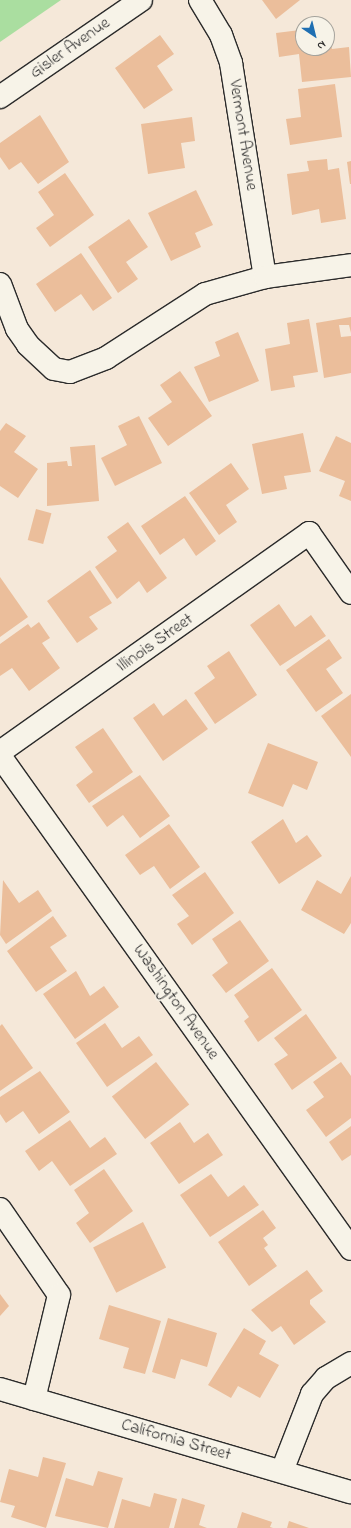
<!DOCTYPE html>
<html>
<head>
<meta charset="utf-8">
<style>
  body { margin:0 }
  #map { position:relative; width:351px; height:1528px; overflow:hidden; background:#f5e8d9; font-family:"Indie Flower",sans-serif }
  div>[style] { position:absolute }
  .green>* { inset:0; background:#aadea0 }
  .building>* { inset:0; background:#ebbe9b; transform-origin:0 0 }
  .roads { filter:drop-shadow(1px 0 #2b2b2b) drop-shadow(-1px 0 #2b2b2b) drop-shadow(0 1px #2b2b2b) drop-shadow(0 -1px #2b2b2b) }
  .street>* { height:22px; margin:-11px; padding:0 11px; transform-origin:11px; border-radius:11px; background:#f7f3e8 }
  .secondary>* { height:22px; margin:-11px; padding:0 11px; transform-origin:11px; border-radius:11px; background:#f7f3e8 }
  span { translate:-50% -50%; white-space:nowrap; text-align:center; line-height:1.15; -webkit-text-stroke:3.5px #f7f3e8; paint-order:stroke }
  .street-label { font-size:17px; color:#2b2b2b }
  .north { position:absolute; left:295px; top:16px; width:40px; height:40px; box-sizing:border-box; background:#f7f3e8; border:1px solid #a5a39c; border-radius:50%; rotate:145deg; font-size:11px; font-weight:700; line-height:16px; text-align:center; color:#2b2b2b }
  .north::after { content:''; display:block; margin:auto; width:14px; height:18px; background:#1f6fb2; clip-path:polygon(50% 0,100% 100%,50% 72%,0 100%) }
</style>
</head>
<body>
<div id="map">
  <div class="green">
    <i style="clip-path:polygon(0 0,61px 0,0 42px)"></i>
  </div>
  <div class="building">
    <i style="clip-path:polygon(262px 0,300px 0,276px 19px)"></i>
    <i style="clip-path:polygon(327px 28px,332px 49px,349px 47px,351px 77px,302px 82px,299px 54px,279px 57px,276px 33px,300px 30px,303px 48px,327px 48px)"></i>
    <i style="clip-path:polygon(160px 35px,174px 54px,157px 66px,173px 90px,144px 109px,115px 68px)"></i>
    <i style="clip-path:polygon(335px 84px,342px 137px,290px 145px,286px 119px,301px 117px,298px 89px)"></i>
    <i style="clip-path:polygon(40px 115px,69px 162px,38px 184px,21px 162px,9px 170px,0 157px,0 143px)"></i>
    <i style="clip-path:polygon(192px 117px,195px 141px,181px 143px,185px 168px,148px 174px,141px 124px)"></i>
    <i style="clip-path:polygon(327px 159px,328px 170px,339px 168px,346px 219px,321px 223px,319px 209px,292px 215px,287px 174px,309px 171px,307px 161px)"></i>
    <i style="clip-path:polygon(351px 161px,351px 184px,350px 184px,347px 162px)"></i>
    <i style="clip-path:polygon(65px 173px,94px 215px,50px 247px,36px 228px,54px 215px,38px 192px)"></i>
    <i style="clip-path:polygon(196px 190px,213px 225px,195px 233px,201px 247px,171px 261px,148px 213px)"></i>
    <i style="clip-path:polygon(129px 219px,148px 247px,126px 262px,138px 279px,118px 293px,88px 247px)"></i>
    <i style="clip-path:polygon(81px 253px,112px 298px,93px 311px,81px 294px,55px 312px,36px 284px)"></i>
    <i style="clip-path:polygon(351px 317px,351px 333px,349px 325px,339px 325px,341px 337px,351px 336px,351px 373px,324px 378px,316px 323px)"></i>
    <i style="clip-path:polygon(309px 319px,318px 372px,293px 376px,295px 387px,271px 391px,265px 349px,290px 344px,287px 323px)"></i>
    <i style="clip-path:polygon(238px 332px,259px 381px,209px 402px,194px 367px,220px 356px,215px 342px)"></i>
    <i style="clip-path:polygon(180px 371px,212px 416px,168px 446px,148px 418px,172px 402px,160px 385px)"></i>
    <i style="clip-path:polygon(139px 416px,162px 463px,115px 486px,101px 458px,127px 445px,118px 426px)"></i>
    <i style="clip-path:polygon(6px 423px,26px 436px,14px 452px,38px 469px,18px 498px,0 486px,0 431px)"></i>
    <i style="clip-path:polygon(303px 433px,311px 472px,284px 476px,287px 489px,262px 494px,252px 444px)"></i>
    <i style="clip-path:polygon(336px 436px,351px 443px,351px 501px,339px 496px,345px 481px,319px 471px)"></i>
    <i style="clip-path:polygon(95px 445px,99px 501px,47px 506px,47px 463px,67px 461px,68px 466px,72px 466px,70px 447px)"></i>
    <i style="clip-path:polygon(231px 463px,249px 489px,226px 505px,237px 522px,219px 535px,189px 493px)"></i>
    <i style="clip-path:polygon(185px 496px,216px 541px,196px 556px,184px 538px,160px 555px,141px 526px)"></i>
    <i style="left:36px;top:509px;width:16px;height:32px;rotate:15deg"></i>
    <i style="clip-path:polygon(128px 522px,167px 578px,147px 593px,139px 581px,117px 599px,95px 567px,117px 551px,107px 537px)"></i>
    <i style="clip-path:polygon(90px 570px,112px 603px,89px 617px,98px 629px,77px 643px,47px 601px)"></i>
    <i style="clip-path:polygon(0 577px,28px 617px,0 637px)"></i>
    <i style="clip-path:polygon(279px 604px,295px 627px,311px 615px,326px 636px,280px 666px,250px 625px)"></i>
    <i style="clip-path:polygon(39px 622px,50px 638px,42px 643px,60px 668px,29px 691px,12px 668px,0 676px,0 644px,28px 624px,31px 628px)"></i>
    <i style="clip-path:polygon(329px 639px,342px 658px,326px 669px,343px 693px,316px 712px,286px 670px)"></i>
    <i style="clip-path:polygon(229px 651px,257px 695px,215px 724px,194px 693px,215px 678px,207px 666px)"></i>
    <i style="clip-path:polygon(351px 694px,351px 757px,321px 716px)"></i>
    <i style="clip-path:polygon(186px 699px,208px 729px,163px 761px,133px 718px,154px 703px,163px 716px)"></i>
    <i style="clip-path:polygon(103px 728px,133px 772px,89px 803px,76px 785px,93px 772px,75px 747px)"></i>
    <i style="clip-path:polygon(268px 743px,318px 762px,307px 790px,293px 784px,283px 807px,248px 793px)"></i>
    <i style="clip-path:polygon(140px 775px,170px 816px,140px 838px,123px 815px,107px 827px,92px 806px)"></i>
    <i style="clip-path:polygon(283px 819px,296px 843px,307px 835px,322px 856px,279px 884px,251px 842px)"></i>
    <i style="clip-path:polygon(169px 824px,200px 867px,170px 889px,154px 866px,140px 875px,125px 855px)"></i>
    <i style="clip-path:polygon(205px 872px,234px 913px,192px 945px,177px 924px,189px 916px,172px 895px)"></i>
    <i style="clip-path:polygon(351px 876px,351px 923px,344px 934px,301px 910px,317px 880px,341px 894px)"></i>
    <i style="clip-path:polygon(3px 880px,19px 903px,38px 890px,52px 911px,6px 944px,0 935px)"></i>
    <i style="clip-path:polygon(53px 916px,67px 936px,50px 947px,67px 971px,36px 992px,7px 951px)"></i>
    <i style="clip-path:polygon(240px 920px,269px 961px,226px 993px,212px 975px,228px 963px,212px 939px)"></i>
    <i style="clip-path:polygon(272px 968px,302px 1010px,258px 1042px,244px 1021px,249px 1017px,234px 995px)"></i>
    <i style="clip-path:polygon(76px 971px,90px 996px,104px 986px,119px 1007px,75px 1039px,43px 994px)"></i>
    <i style="clip-path:polygon(306px 1014px,337px 1058px,292px 1090px,274px 1064px,288px 1055px,274px 1038px)"></i>
    <i style="clip-path:polygon(105px 1023px,122px 1048px,139px 1036px,153px 1055px,107px 1087px,76px 1043px)"></i>
    <i style="clip-path:polygon(2px 1024px,33px 1068px,0 1091px,0 1026px)"></i>
    <i style="left:156px;top:1062px;width:54px;height:56px;rotate:52deg"></i>
    <i style="clip-path:polygon(341px 1062px,351px 1076px,351px 1118px,326px 1137px,306px 1110px,324px 1097px,313px 1082px)"></i>
    <i style="clip-path:polygon(40px 1071px,70px 1112px,39px 1134px,23px 1111px,6px 1123px,0 1114px,0 1097px)"></i>
    <i style="clip-path:polygon(70px 1120px,90px 1148px,105px 1137px,117px 1154px,70px 1186px,52px 1161px,39px 1171px,25px 1151px)"></i>
    <i style="clip-path:polygon(180px 1122px,194px 1143px,208px 1133px,223px 1155px,179px 1184px,150px 1143px)"></i>
    <i style="clip-path:polygon(351px 1126px,351px 1155px,342px 1161px,329px 1142px)"></i>
    <i style="clip-path:polygon(104px 1169px,133px 1211px,90px 1243px,76px 1223px,89px 1213px,74px 1190px)"></i>
    <i style="clip-path:polygon(211px 1174px,228px 1197px,244px 1185px,259px 1205px,210px 1237px,180px 1195px)"></i>
    <i style="clip-path:polygon(263px 1210px,276px 1228px,263px 1238px,268px 1245px,264px 1248px,277px 1266px,249px 1286px,218px 1242px)"></i>
    <i style="left:143px;top:1222px;width:51px;height:56px;rotate:63deg"></i>
    <i style="clip-path:polygon(307px 1270px,323px 1291px,310px 1300px,310px 1304px,326px 1322px,294px 1345px,281px 1326px,272px 1332px,251px 1310px)"></i>
    <i style="clip-path:polygon(0 1294px,9px 1306px,0 1316px)"></i>
    <i style="clip-path:polygon(109px 1305px,161px 1321px,145px 1374px,123px 1368px,129px 1348px,99px 1339px)"></i>
    <i style="clip-path:polygon(168px 1318px,217px 1333px,207px 1367px,181px 1359px,175px 1379px,152px 1372px)"></i>
    <i style="clip-path:polygon(244px 1328px,266px 1341px,259px 1354px,279px 1365px,260px 1398px,238px 1386px,231px 1398px,208px 1385px)"></i>
    <i style="clip-path:polygon(43px 1457px,66px 1463px,46px 1528px,11px 1517px,15px 1506px,0 1502px,9px 1469px,38px 1477px)"></i>
    <i style="clip-path:polygon(98px 1471px,123px 1478px,108px 1528px,55px 1516px,66px 1478px,93px 1486px)"></i>
    <i style="clip-path:polygon(154px 1493px,177px 1499px,169px 1528px,114px 1528px,122px 1499px,150px 1507px)"></i>
    <i style="clip-path:polygon(182px 1498px,205px 1505px,199px 1525px,207px 1528px,174px 1528px)"></i>
    <i style="clip-path:polygon(242px 1512px,272px 1522px,270px 1527px,273px 1528px,237px 1528px)"></i>
    <i style="clip-path:polygon(289px 1521px,309px 1528px,287px 1528px)"></i>
  </div>
  <div class="roads">
    <div class="street">
      <i style="left:200px;top:0;width:41px;rotate:59deg"></i>
      <i style="left:221px;top:35px;width:30px;rotate:70deg"></i>
      <i style="left:231px;top:63px;width:217px;rotate:81deg"></i>
      <i style="left:0;top:284px;width:48px;rotate:69.3deg"></i>
      <i style="left:17px;top:329px;width:19px;rotate:55deg"></i>
      <i style="left:28px;top:345px;width:35px;rotate:43deg"></i>
      <i style="left:54px;top:369px;width:16px;rotate:11deg"></i>
      <i style="left:70px;top:372px;width:39px;rotate:-21deg"></i>
      <i style="left:106px;top:358px;width:118px;rotate:-32.9deg"></i>
      <i style="left:205px;top:294px;width:62px;rotate:-15.8deg"></i>
      <i style="left:265px;top:277px;width:87px;rotate:-7.9deg"></i>
      <i style="left:0;top:752px;width:379px;rotate:-35.3deg"></i>
      <i style="left:309px;top:533px;width:73px;rotate:55deg"></i>
      <i style="left:0;top:756px;width:605px;rotate:54.55deg"></i>
      <i style="left:0;top:1209px;width:104px;rotate:55.5deg"></i>
      <i style="left:59px;top:1295px;width:107px;rotate:103.5deg"></i>
      <i style="left:282px;top:1471px;width:83px;rotate:-68.7deg"></i>
      <i style="left:312px;top:1394px;width:21px;rotate:-49deg"></i>
      <i style="left:326px;top:1378px;width:29px;rotate:-31deg"></i>
    </div>
    <div class="secondary">
      <i style="left:0;top:97px;width:171px;rotate:-34.5deg"></i>
      <i style="left:0;top:1389px;width:366px;rotate:16.4deg"></i>
    </div>
  </div>
  <div class="street-label">
    <span style="left:70px;top:48px;rotate:-35deg">Gisler Avenue</span>
    <span style="left:243px;top:135px;rotate:81deg">Vermont Avenue</span>
    <span style="left:155px;top:643px;rotate:-35deg">Illinois Street</span>
    <span style="left:176px;top:1002px;rotate:55deg">Washington Avenue</span>
    <span style="left:176px;top:1440px;rotate:16deg">California Street</span>
  </div>
  <div class="north">N</div>
</div>
</body>
</html>
